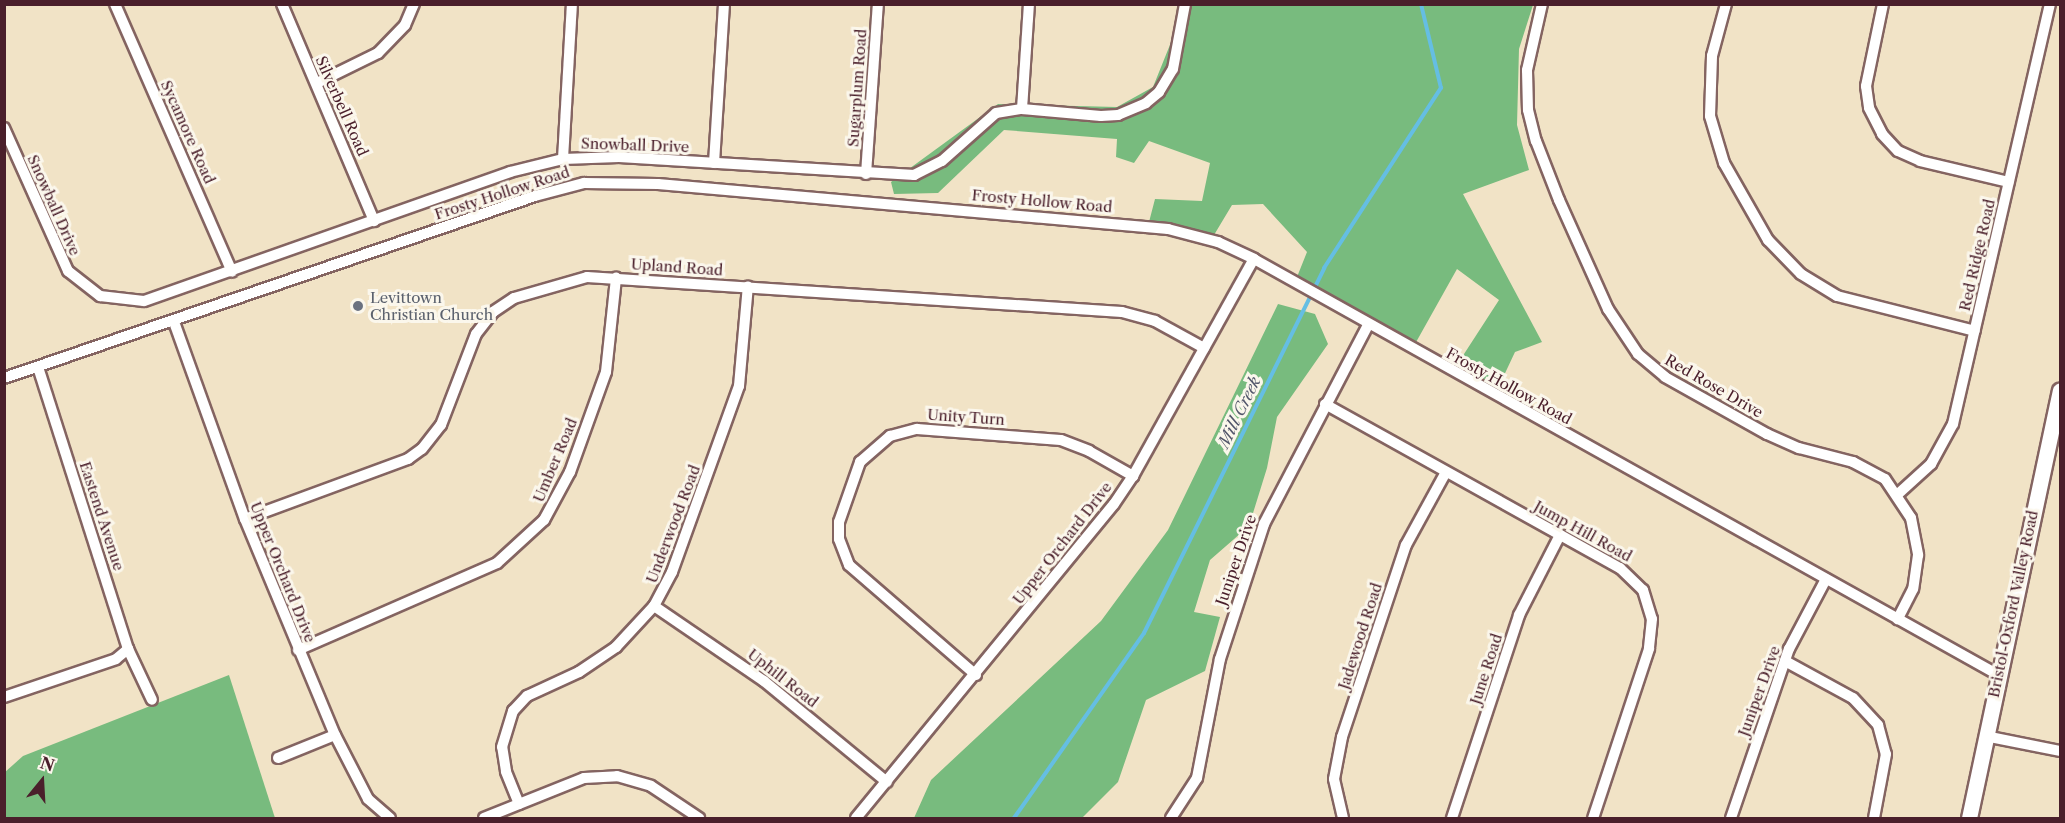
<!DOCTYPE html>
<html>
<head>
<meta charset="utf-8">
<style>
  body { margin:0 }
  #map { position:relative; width:2065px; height:823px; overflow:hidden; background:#f1e3c6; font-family:"Libre Caslon Text",serif }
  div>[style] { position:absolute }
  .forest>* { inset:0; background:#78bb7e }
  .stream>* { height:4px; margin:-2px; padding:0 2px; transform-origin:2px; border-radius:2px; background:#65bee3 }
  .roads { filter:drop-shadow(2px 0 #846461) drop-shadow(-2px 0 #846461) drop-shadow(0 2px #846461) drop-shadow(0 -2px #846461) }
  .minor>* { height:10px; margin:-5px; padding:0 5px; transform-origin:5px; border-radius:5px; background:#fff }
  .secondary>* { height:15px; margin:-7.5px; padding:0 7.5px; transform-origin:7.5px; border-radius:7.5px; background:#fff }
  .dots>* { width:16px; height:16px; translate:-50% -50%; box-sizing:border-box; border:3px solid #fbf7ec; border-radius:50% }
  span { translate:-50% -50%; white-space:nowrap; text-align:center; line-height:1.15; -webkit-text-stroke:6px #fbf7ec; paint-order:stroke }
  .street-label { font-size:15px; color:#4a1f2b }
  .worship-label { font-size:15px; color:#5b616d }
  .left { translate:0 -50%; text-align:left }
  .water-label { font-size:16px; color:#53576b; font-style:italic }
  .frame { position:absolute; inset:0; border:6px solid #4a1f2b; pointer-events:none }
  .north { position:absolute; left:12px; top:751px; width:60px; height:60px; -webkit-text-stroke:4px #fbf7ec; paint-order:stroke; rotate:18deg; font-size:16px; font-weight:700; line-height:24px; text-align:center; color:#4a1f2b }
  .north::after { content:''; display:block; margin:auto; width:21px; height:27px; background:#4a1f2b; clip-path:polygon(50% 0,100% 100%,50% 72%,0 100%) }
</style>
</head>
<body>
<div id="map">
  <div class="forest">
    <i style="clip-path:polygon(1186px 5px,1533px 5px,1519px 49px,1517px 125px,1529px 170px,1463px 194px,1542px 342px,1515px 352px,1499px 386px,1453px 371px,1499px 300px,1457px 269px,1415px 344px,1297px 277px,1307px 252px,1263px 204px,1232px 205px,1214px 235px,1149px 222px,1155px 199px,1202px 201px,1210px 163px,1149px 141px,1134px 163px,1116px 157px,1117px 139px,1004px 130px,938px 193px,894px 194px,891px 182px,998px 104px,1117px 107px,1153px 87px)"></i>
    <i style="clip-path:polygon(1278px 304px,1315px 314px,1328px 344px,1277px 417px,1267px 468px,1249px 526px,1210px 560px,1194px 612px,1220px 617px,1205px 671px,1146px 700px,1118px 782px,1082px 818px,914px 818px,931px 780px,1101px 621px,1168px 530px)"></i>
    <i style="clip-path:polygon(229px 675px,275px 818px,5px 818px,4px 773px,23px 756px)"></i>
  </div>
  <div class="stream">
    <i style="left:1014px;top:818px;width:226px;rotate:-54.9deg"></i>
    <i style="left:1144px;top:633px;width:407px;rotate:-63.7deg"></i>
    <i style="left:1324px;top:268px;width:215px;rotate:-57deg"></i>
    <i style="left:1441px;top:88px;width:86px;rotate:-103.4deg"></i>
  </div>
  <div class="roads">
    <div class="minor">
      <i style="left:115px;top:4px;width:292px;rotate:66.4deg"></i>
      <i style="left:282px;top:4px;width:236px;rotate:67deg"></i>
      <i style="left:1542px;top:4px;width:68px;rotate:102.8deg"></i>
      <i style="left:1527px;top:70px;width:40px;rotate:88.6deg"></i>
      <i style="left:1528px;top:110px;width:32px;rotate:76deg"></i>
      <i style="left:1536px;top:141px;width:63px;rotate:68.7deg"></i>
      <i style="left:1559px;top:200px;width:120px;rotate:65.8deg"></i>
      <i style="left:1608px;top:309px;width:54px;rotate:56.3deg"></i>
      <i style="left:1638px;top:354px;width:35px;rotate:40deg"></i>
      <i style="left:1665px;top:377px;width:117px;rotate:29.2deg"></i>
      <i style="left:1767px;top:434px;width:35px;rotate:24deg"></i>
      <i style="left:1799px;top:448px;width:56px;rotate:14.5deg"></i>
      <i style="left:1853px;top:462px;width:36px;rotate:28deg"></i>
      <i style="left:1885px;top:479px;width:47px;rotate:56.3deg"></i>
      <i style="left:1911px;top:518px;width:38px;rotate:79deg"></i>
      <i style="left:1918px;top:555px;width:34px;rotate:98deg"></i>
      <i style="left:1913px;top:589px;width:34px;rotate:117deg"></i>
      <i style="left:1726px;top:4px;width:54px;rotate:105.1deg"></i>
      <i style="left:1712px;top:56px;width:60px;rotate:91.9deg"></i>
      <i style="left:1710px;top:116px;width:49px;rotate:73.4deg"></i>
      <i style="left:1724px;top:163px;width:89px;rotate:60.3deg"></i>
      <i style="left:1768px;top:240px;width:47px;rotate:45.9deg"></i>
      <i style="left:1801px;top:274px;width:42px;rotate:31.4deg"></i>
      <i style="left:1837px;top:296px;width:142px;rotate:14.2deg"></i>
      <i style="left:1883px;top:4px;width:84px;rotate:101.7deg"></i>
      <i style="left:1866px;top:86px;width:22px;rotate:82deg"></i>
      <i style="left:1869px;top:108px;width:29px;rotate:63deg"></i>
      <i style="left:1882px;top:134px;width:23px;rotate:47deg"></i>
      <i style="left:1898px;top:151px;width:24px;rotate:24deg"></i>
      <i style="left:1920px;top:161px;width:91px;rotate:13.3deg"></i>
      <i style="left:317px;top:83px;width:68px;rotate:-26.2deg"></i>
      <i style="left:378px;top:53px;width:39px;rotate:-46deg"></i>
      <i style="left:405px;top:25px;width:23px;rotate:-67deg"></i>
      <i style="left:1022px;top:109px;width:105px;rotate:-86.2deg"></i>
      <i style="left:4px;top:128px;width:157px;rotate:65.9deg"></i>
      <i style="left:68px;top:271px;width:41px;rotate:38deg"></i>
      <i style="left:100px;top:296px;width:44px;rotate:6.5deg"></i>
      <i style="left:144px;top:301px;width:388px;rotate:-19.4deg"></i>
      <i style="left:510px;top:172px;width:55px;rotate:-13.8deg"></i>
      <i style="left:563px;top:159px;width:56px;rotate:-2deg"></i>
      <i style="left:619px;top:157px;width:296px;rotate:3.5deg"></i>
      <i style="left:914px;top:175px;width:31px;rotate:-27deg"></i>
      <i style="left:942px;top:161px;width:72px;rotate:-41.6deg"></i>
      <i style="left:996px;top:113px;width:26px;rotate:-9deg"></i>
      <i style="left:1022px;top:109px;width:79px;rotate:5.1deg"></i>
      <i style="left:1101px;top:116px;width:17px;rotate:-3deg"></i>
      <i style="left:1118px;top:115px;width:30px;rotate:-23deg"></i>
      <i style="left:1146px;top:103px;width:17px;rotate:-40deg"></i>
      <i style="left:1159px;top:92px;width:27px;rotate:-59deg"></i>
      <i style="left:1173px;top:69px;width:66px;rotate:-79.5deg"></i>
      <i style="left:563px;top:159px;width:155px;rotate:-86.7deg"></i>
      <i style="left:714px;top:163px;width:159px;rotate:-86.4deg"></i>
      <i style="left:866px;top:174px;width:170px;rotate:-86deg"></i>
      <i style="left:174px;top:322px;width:209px;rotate:70.2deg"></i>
      <i style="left:245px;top:519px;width:234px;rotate:67.4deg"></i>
      <i style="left:335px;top:735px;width:72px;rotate:62.7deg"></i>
      <i style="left:368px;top:799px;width:29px;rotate:41deg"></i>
      <i style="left:4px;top:378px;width:561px;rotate:-18.92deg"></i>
      <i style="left:535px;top:196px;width:51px;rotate:-14.9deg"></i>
      <i style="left:584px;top:183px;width:74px;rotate:0.8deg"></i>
      <i style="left:658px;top:184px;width:512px;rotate:5.04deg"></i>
      <i style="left:1168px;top:229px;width:52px;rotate:14.6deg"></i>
      <i style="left:1218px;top:242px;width:40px;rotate:25deg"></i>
      <i style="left:1254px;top:259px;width:851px;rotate:29.19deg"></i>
      <i style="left:1325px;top:404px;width:338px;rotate:29.1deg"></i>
      <i style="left:1620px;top:568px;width:32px;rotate:44deg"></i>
      <i style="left:1643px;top:590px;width:30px;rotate:73deg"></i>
      <i style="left:1652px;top:619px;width:30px;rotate:96deg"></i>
      <i style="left:1649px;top:649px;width:178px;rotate:108.3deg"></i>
      <i style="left:1898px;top:494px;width:45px;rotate:-42.3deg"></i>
      <i style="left:1931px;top:464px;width:46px;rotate:-61.2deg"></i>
      <i style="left:1953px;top:424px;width:431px;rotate:-77deg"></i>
      <i style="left:245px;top:519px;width:174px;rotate:-20.2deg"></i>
      <i style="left:408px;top:459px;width:17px;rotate:-36deg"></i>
      <i style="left:422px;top:449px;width:31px;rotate:-52deg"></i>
      <i style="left:441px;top:425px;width:97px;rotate:-69deg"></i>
      <i style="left:476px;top:334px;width:28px;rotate:-52deg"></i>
      <i style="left:493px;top:312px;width:25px;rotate:-34deg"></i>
      <i style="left:514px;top:298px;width:76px;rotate:-16deg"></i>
      <i style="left:587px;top:277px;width:536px;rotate:3.74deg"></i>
      <i style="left:1122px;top:312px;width:34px;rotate:15deg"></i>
      <i style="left:1155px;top:321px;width:56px;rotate:28.9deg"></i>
      <i style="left:654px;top:606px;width:133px;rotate:34.3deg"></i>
      <i style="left:764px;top:681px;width:159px;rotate:39.4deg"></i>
      <i style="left:128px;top:649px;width:56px;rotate:64.8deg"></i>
      <i style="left:298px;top:650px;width:217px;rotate:-23.6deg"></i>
      <i style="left:497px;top:563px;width:64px;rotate:-42.5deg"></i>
      <i style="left:544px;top:520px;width:55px;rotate:-61.6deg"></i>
      <i style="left:570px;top:472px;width:106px;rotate:-70.2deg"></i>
      <i style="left:606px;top:372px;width:95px;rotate:-83.9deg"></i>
      <i style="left:1785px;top:661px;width:77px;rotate:28.6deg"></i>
      <i style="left:1853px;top:698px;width:37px;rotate:47deg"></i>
      <i style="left:1878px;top:725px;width:30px;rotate:75deg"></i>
      <i style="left:1886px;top:754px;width:65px;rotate:100.6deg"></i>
      <i style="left:976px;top:675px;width:168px;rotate:-139.1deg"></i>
      <i style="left:849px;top:565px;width:28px;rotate:-111deg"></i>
      <i style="left:839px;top:539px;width:17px;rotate:-90deg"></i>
      <i style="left:839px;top:522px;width:64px;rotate:-70.7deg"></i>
      <i style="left:860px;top:462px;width:40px;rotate:-41deg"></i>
      <i style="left:890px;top:436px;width:28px;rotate:-15deg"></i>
      <i style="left:917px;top:429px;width:144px;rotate:4.4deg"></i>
      <i style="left:1061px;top:440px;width:30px;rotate:21deg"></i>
      <i style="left:1089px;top:451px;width:51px;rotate:29.6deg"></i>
      <i style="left:4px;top:697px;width:118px;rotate:-18.7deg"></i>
      <i style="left:116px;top:659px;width:16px;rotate:-40deg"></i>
      <i style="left:128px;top:649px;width:296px;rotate:-107.7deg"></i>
      <i style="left:1985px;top:736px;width:76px;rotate:11.3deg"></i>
      <i style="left:278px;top:758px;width:61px;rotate:-22deg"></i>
      <i style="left:519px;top:804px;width:35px;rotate:-112deg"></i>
      <i style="left:506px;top:771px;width:24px;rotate:-99deg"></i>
      <i style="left:502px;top:747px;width:38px;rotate:-73deg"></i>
      <i style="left:513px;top:711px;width:21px;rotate:-47deg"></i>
      <i style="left:527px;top:696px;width:57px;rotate:-24.8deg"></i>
      <i style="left:579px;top:672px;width:45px;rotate:-34deg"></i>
      <i style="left:616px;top:647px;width:56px;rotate:-47.2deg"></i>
      <i style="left:654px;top:606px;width:38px;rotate:-62deg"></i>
      <i style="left:672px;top:572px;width:198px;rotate:-70.2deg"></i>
      <i style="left:739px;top:386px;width:100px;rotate:-84.9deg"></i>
      <i style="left:484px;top:818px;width:108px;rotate:-21.8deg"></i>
      <i style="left:584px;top:778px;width:33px;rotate:-3deg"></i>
      <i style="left:617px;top:776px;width:35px;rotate:16deg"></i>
      <i style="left:651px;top:786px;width:58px;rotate:33.7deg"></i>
      <i style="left:856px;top:818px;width:406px;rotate:-50.6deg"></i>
      <i style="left:1114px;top:504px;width:34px;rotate:-56deg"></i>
      <i style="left:1133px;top:476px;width:248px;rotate:-60.9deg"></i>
      <i style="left:1171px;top:818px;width:48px;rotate:-57deg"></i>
      <i style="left:1197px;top:778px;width:121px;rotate:-79.1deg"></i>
      <i style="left:1220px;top:659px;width:142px;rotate:-71.9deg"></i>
      <i style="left:1264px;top:524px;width:225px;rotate:-62.4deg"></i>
      <i style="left:1343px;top:818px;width:40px;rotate:-103deg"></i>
      <i style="left:1334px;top:779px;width:43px;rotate:-79.2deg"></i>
      <i style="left:1342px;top:737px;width:202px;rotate:-71.6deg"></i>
      <i style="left:1406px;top:545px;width:83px;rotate:-61.3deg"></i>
      <i style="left:1452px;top:818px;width:214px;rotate:-71.7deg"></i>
      <i style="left:1519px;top:615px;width:90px;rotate:-62.9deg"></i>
      <i style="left:1731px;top:818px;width:179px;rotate:-71.1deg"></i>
      <i style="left:1789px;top:649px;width:79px;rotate:-62.1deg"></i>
    </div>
    <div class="secondary">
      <i style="left:1969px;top:818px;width:437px;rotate:-78deg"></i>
    </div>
  </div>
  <div class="dots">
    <i style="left:358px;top:306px;background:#6b7280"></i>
  </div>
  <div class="street-label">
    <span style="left:857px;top:88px;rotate:-86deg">Sugarplum Road</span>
    <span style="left:342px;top:106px;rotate:66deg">Silverbell Road</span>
    <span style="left:188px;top:132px;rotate:66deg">Sycamore Road</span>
    <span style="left:635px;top:145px;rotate:2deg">Snowball Drive</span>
    <span style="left:502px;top:193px;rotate:-18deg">Frosty Hollow Road</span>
    <span style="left:1042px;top:201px;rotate:5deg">Frosty Hollow Road</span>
    <span style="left:54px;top:205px;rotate:66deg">Snowball Drive</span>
    <span style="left:1977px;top:255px;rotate:-77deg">Red Ridge Road</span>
    <span style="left:677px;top:267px;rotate:4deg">Upland Road</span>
    <span style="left:1509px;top:386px;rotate:29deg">Frosty Hollow Road</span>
    <span style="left:1714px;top:386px;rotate:30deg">Red Rose Drive</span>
    <span style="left:966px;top:417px;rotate:4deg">Unity Turn</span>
    <span style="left:555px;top:460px;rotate:-67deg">Umber Road</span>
    <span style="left:102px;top:516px;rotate:72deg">Eastend Avenue</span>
    <span style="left:673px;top:524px;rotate:-69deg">Underwood Road</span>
    <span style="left:1583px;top:531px;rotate:29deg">Jump Hill Road</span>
    <span style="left:1062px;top:543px;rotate:-52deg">Upper Orchard Drive</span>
    <span style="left:1236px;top:560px;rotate:-71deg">Juniper Drive</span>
    <span style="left:283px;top:572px;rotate:68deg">Upper Orchard Drive</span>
    <span style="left:2013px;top:604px;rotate:-78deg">Bristol-Oxford Valley Road</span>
    <span style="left:1360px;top:636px;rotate:-72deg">Jadewood Road</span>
    <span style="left:1486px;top:669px;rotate:-72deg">June Road</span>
    <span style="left:783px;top:678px;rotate:38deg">Uphill Road</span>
    <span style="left:1759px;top:691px;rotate:-70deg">Juniper Drive</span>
  </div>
  <div class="worship-label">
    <span class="left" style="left:370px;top:306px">Levittown<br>Christian Church</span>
  </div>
  <div class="water-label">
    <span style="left:1239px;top:412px;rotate:-64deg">Mill Creek</span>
  </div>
  <div class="frame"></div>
  <div class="north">N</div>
</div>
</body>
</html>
